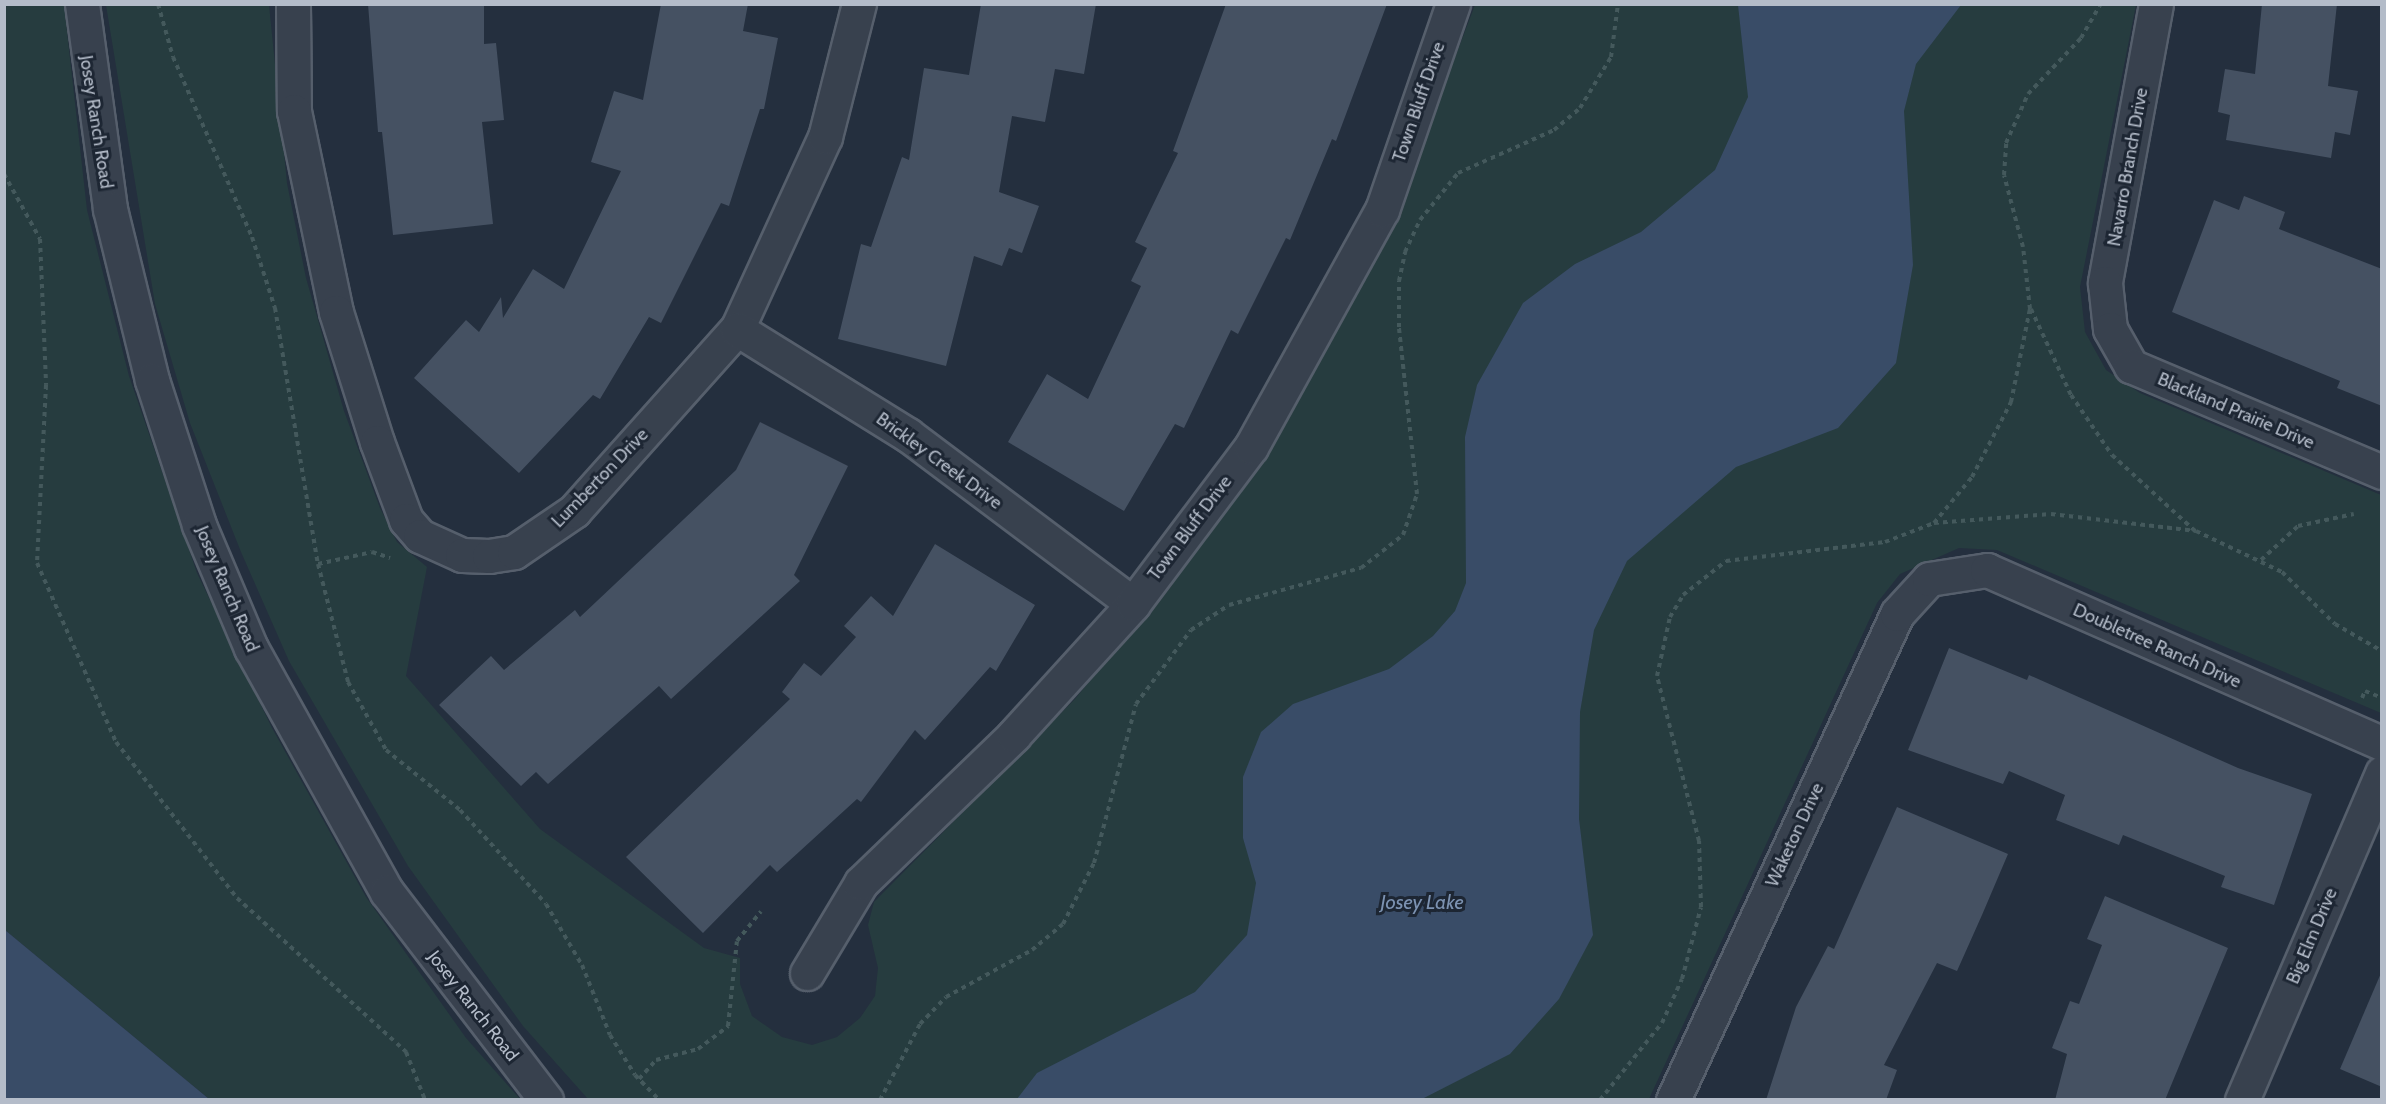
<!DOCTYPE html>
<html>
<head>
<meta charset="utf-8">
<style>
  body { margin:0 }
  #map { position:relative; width:2386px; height:1104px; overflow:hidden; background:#242f3e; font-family:Cabin,sans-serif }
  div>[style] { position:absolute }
  .green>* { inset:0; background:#263c3f }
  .water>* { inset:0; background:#394c67 }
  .building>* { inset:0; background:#455162 }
  .path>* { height:4px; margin-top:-2px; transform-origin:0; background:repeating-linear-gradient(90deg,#44595c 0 4.5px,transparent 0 9px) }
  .roads { filter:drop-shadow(2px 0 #565f6c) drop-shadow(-2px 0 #565f6c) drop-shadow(0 2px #565f6c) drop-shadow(0 -2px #565f6c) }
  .minor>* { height:33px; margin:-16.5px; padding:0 16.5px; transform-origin:16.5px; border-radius:16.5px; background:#38414e }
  span { translate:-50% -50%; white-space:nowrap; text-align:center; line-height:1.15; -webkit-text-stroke:6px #1d2633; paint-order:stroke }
  .street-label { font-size:18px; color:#b4bcc9 }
  .water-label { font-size:20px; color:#7c92b1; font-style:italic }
  .frame { position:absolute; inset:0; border:6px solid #b4bcc9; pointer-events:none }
</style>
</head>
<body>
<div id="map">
  <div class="green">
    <i style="clip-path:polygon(4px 5px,64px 5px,87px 210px,129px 376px,197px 573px,272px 728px,366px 897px,466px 1038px,520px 1099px,209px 1099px,5px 930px)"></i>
    <i style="clip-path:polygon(106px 5px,269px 5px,287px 183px,306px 278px,344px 411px,380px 508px,397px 542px,427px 567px,406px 676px,540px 829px,704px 948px,740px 958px,740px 984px,752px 1016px,782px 1037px,812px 1045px,837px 1037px,860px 1018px,875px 996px,878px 968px,868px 925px,874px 902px,1075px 699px,1143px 616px,1291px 408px,1361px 283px,1412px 170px,1475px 5px,2136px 5px,2080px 287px,2085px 332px,2106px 370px,2140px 393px,2381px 495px,2381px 713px,1997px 550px,1959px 548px,1900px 574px,1877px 603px,1649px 1099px,588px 1099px,523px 1026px,408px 866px,289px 661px,241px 552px,190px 423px,155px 304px)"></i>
  </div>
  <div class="water">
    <i style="clip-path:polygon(1738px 5px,1961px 5px,1916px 64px,1904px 111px,1913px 265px,1896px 363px,1838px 428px,1736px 467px,1627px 561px,1594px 630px,1580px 712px,1579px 819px,1593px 935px,1559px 999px,1510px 1054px,1422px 1099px,1017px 1099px,1037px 1073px,1195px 992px,1247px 935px,1256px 883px,1243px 838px,1243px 777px,1261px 732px,1293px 704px,1389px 669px,1433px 636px,1455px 611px,1466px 583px,1465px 437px,1477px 385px,1523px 303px,1575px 264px,1641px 232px,1715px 170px,1748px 97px)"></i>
    <i style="clip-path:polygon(4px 930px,5px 930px,209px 1099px,5px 1099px)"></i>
  </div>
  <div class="building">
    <i style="clip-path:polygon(368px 4px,484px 4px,484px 44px,496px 43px,504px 120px,482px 122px,493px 224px,393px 235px,382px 132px,378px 132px)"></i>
    <i style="clip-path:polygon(661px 4px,748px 4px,743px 31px,778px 38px,764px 109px,760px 109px,729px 206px,721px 203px,661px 323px,649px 317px,600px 399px,593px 395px,519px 473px,414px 378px,466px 320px,479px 332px,501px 297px,503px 318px,533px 269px,564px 289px,621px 171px,591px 162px,614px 91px,643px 100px)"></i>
    <i style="clip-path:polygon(981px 4px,1096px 4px,1084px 74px,1055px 69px,1045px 122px,1012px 116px,999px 192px,1039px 206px,1022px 253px,1009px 248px,1002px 266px,974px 256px,946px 366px,838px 339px,861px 244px,871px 247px,902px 157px,909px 160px,924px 68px,969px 75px)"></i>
    <i style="clip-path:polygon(1226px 4px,1387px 4px,1336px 141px,1332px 139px,1290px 240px,1286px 238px,1238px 334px,1231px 330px,1184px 428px,1175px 424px,1124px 511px,1008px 442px,1047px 374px,1088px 399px,1141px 286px,1131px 281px,1147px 248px,1135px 242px,1178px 153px,1173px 151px)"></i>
    <i style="clip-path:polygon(2262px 4px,2337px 4px,2328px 86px,2358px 91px,2350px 135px,2335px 132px,2331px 158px,2226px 140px,2230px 115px,2218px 112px,2225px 69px,2255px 74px)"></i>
    <i style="clip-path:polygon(2244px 196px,2285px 212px,2279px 229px,2382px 269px,2382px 406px,2337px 388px,2340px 381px,2172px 312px,2214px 200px,2239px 210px)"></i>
    <i style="clip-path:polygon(760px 422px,848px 466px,794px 575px,800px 581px,671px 699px,659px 686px,548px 784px,536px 772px,521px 786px,439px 705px,491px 656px,504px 670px,575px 610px,580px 617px,736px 470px)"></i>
    <i style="clip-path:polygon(935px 544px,1035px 605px,996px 671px,990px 667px,925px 740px,915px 730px,861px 802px,857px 799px,777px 872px,770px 865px,703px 933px,626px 857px,790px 699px,782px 692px,804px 663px,821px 676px,856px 637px,844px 626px,871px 596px,893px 616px)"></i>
    <i style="clip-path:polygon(1949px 648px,2027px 680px,2029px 675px,2238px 768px,2312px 794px,2274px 905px,2221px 887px,2225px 876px,2123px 835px,2119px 845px,2056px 820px,2065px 795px,2009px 771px,2003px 784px,1908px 750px)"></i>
    <i style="clip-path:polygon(1897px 807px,2008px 854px,1982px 915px,1957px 971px,1937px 963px,1884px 1065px,1897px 1070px,1886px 1100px,1766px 1100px,1796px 1007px,1828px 946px,1834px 949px)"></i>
    <i style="clip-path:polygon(2105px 896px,2228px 948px,2165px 1100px,2055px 1100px,2067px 1054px,2052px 1048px,2070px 1001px,2079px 1004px,2102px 945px,2087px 939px)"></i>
    <i style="clip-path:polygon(2381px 973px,2382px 973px,2382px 1087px,2340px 1069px)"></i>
  </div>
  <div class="path">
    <i style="left:158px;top:4px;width:55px;rotate:74.2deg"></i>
    <i style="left:173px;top:57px;width:197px;rotate:66.3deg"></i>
    <i style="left:252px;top:237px;width:75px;rotate:72.1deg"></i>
    <i style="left:275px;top:308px;width:260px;rotate:80.5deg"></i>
    <i style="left:318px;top:564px;width:122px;rotate:75.7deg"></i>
    <i style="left:348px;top:682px;width:78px;rotate:60.8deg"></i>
    <i style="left:386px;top:750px;width:95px;rotate:39deg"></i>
    <i style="left:460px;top:810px;width:127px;rotate:47.5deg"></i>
    <i style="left:546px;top:904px;width:71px;rotate:59.5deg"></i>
    <i style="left:582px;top:965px;width:75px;rotate:68.2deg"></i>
    <i style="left:610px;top:1035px;width:47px;rotate:58deg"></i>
    <i style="left:635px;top:1075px;width:35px;rotate:46deg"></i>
    <i style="left:4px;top:174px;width:74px;rotate:61deg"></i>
    <i style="left:40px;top:239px;width:146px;rotate:87.6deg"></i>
    <i style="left:46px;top:385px;width:178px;rotate:92.9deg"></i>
    <i style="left:37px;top:563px;width:196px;rotate:66.2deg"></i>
    <i style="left:116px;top:742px;width:197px;rotate:52.2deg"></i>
    <i style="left:237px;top:898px;width:229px;rotate:42.3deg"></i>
    <i style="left:406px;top:1052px;width:52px;rotate:68.4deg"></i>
    <i style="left:2031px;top:309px;width:95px;rotate:65.1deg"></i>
    <i style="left:2071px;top:395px;width:73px;rotate:55.7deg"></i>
    <i style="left:2112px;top:455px;width:113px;rotate:42.5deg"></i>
    <i style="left:1934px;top:523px;width:117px;rotate:-4.4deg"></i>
    <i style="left:2051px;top:514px;width:146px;rotate:6.7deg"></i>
    <i style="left:2196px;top:531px;width:95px;rotate:25.5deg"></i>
    <i style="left:2282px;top:572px;width:74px;rotate:44.5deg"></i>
    <i style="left:2335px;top:624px;width:54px;rotate:29.9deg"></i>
    <i style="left:2261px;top:560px;width:50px;rotate:-42.6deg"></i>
    <i style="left:2298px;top:526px;width:57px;rotate:-12.1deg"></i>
    <i style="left:318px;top:564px;width:55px;rotate:-12.5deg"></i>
    <i style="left:372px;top:552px;width:19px;rotate:18deg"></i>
    <i style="left:2362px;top:698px;width:8px;rotate:-67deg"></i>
    <i style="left:2365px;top:691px;width:18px;rotate:22deg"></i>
    <i style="left:639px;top:1079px;width:25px;rotate:-48deg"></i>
    <i style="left:656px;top:1060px;width:43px;rotate:-14.7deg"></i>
    <i style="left:698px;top:1049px;width:38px;rotate:-37deg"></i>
    <i style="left:728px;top:1026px;width:85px;rotate:-84deg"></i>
    <i style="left:737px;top:941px;width:38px;rotate:-51deg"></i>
    <i style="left:880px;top:1100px;width:86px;rotate:-62.2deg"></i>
    <i style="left:920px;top:1024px;width:37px;rotate:-46deg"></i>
    <i style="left:946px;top:997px;width:98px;rotate:-28.7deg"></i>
    <i style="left:1032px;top:950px;width:40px;rotate:-40deg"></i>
    <i style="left:1063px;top:924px;width:68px;rotate:-63.1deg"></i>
    <i style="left:1094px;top:863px;width:164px;rotate:-75.2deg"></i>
    <i style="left:1136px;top:704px;width:92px;rotate:-53.4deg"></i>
    <i style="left:1191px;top:630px;width:45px;rotate:-33.3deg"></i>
    <i style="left:1229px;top:605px;width:137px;rotate:-15.7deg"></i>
    <i style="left:1361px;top:568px;width:53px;rotate:-38.2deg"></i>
    <i style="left:1403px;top:535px;width:43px;rotate:-71.1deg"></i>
    <i style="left:1417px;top:494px;width:168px;rotate:-96.2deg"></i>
    <i style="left:1399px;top:327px;width:46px;rotate:-90deg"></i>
    <i style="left:1399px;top:281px;width:30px;rotate:-78deg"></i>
    <i style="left:1405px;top:252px;width:35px;rotate:-65deg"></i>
    <i style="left:1420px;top:220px;width:60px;rotate:-51deg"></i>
    <i style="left:1458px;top:173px;width:105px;rotate:-24.1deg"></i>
    <i style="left:1554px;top:130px;width:34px;rotate:-40deg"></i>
    <i style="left:1580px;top:108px;width:60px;rotate:-58.7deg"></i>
    <i style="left:1611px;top:57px;width:53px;rotate:-82.5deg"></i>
    <i style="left:1600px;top:1100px;width:99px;rotate:-51.2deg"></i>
    <i style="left:1662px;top:1023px;width:48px;rotate:-65.6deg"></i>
    <i style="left:1682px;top:979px;width:74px;rotate:-75.2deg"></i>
    <i style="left:1701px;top:907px;width:66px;rotate:-91.7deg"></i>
    <i style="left:1699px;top:841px;width:170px;rotate:-104.3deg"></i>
    <i style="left:1657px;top:676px;width:60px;rotate:-77.6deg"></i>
    <i style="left:1670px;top:617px;width:26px;rotate:-59deg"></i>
    <i style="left:1683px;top:595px;width:55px;rotate:-38.3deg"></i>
    <i style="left:1726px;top:561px;width:160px;rotate:-6.8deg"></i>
    <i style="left:1885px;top:542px;width:53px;rotate:-21.2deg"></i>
    <i style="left:1934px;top:523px;width:60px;rotate:-50.4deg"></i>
    <i style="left:1972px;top:477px;width:85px;rotate:-62.5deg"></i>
    <i style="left:2011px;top:402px;width:95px;rotate:-78.5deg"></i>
    <i style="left:2030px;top:309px;width:62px;rotate:-96.4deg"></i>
    <i style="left:2023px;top:247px;width:74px;rotate:-104.8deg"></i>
    <i style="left:2004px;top:175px;width:32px;rotate:-86deg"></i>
    <i style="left:2006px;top:143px;width:54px;rotate:-65.8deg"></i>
    <i style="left:2028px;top:94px;width:77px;rotate:-46.6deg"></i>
    <i style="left:2081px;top:38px;width:39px;rotate:-60deg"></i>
  </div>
  <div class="roads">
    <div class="minor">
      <i style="left:82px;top:4px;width:207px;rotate:82.2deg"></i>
      <i style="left:110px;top:209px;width:176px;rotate:76.2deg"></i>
      <i style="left:152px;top:380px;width:152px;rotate:72deg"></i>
      <i style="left:199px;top:525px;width:134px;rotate:67.1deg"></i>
      <i style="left:251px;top:648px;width:279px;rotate:60.9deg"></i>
      <i style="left:387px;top:892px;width:262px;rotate:52.6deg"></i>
      <i style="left:293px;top:4px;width:107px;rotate:89.5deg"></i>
      <i style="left:294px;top:111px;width:205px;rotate:78.2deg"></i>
      <i style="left:336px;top:312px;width:136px;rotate:72.5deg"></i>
      <i style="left:377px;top:442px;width:83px;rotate:69.6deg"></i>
      <i style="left:406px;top:520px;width:21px;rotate:49deg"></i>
      <i style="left:420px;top:536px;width:46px;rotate:24.3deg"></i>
      <i style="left:462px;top:555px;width:27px;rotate:2deg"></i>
      <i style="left:489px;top:556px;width:25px;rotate:-9deg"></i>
      <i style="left:514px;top:552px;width:73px;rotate:-34.3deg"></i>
      <i style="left:574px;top:511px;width:244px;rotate:-48.2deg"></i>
      <i style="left:737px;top:329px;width:211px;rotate:-65.4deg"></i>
      <i style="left:825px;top:137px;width:137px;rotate:-75.7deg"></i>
      <i style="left:2156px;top:4px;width:284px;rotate:100.4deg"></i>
      <i style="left:2105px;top:283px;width:46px;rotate:83.8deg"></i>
      <i style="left:2110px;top:329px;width:43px;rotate:60.4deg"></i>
      <i style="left:2131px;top:366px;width:272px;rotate:22.9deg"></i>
      <i style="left:737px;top:329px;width:201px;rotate:31.8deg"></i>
      <i style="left:908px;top:435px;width:281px;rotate:36.9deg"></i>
      <i style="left:807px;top:973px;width:105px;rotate:-59deg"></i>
      <i style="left:861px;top:883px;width:213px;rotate:-44deg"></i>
      <i style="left:1014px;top:735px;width:177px;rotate:-47.7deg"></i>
      <i style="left:1133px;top:604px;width:196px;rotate:-53.1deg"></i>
      <i style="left:1251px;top:447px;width:271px;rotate:-61.1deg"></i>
      <i style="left:1382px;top:210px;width:218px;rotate:-71deg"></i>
      <i style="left:1673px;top:1100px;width:535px;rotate:-65.25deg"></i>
      <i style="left:1897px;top:614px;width:47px;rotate:-47.6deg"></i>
      <i style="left:1929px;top:579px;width:59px;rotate:-8.8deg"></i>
      <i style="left:1987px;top:570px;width:431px;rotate:23.7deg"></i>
      <i style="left:2242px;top:1100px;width:356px;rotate:-66.8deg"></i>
    </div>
  </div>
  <div class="street-label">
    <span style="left:1419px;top:102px;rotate:-71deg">Town Bluff Drive</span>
    <span style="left:96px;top:122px;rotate:81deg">Josey Ranch Road</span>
    <span style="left:2128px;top:167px;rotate:-80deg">Navarro Branch Drive</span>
    <span style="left:2236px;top:411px;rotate:23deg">Blackland Prairie Drive</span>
    <span style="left:939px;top:461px;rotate:36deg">Brickley Creek Drive</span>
    <span style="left:600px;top:478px;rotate:-46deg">Lumberton Drive</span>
    <span style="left:1190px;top:528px;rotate:-53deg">Town Bluff Drive</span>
    <span style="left:227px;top:589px;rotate:67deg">Josey Ranch Road</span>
    <span style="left:2157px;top:646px;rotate:24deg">Doubletree Ranch Drive</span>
    <span style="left:1795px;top:835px;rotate:-65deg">Waketon Drive</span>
    <span style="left:2312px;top:936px;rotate:-67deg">Big Elm Drive</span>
    <span style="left:473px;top:1006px;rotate:52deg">Josey Ranch Road</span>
  </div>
  <div class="water-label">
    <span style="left:1422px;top:902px">Josey Lake</span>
  </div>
  <div class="frame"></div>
</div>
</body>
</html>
